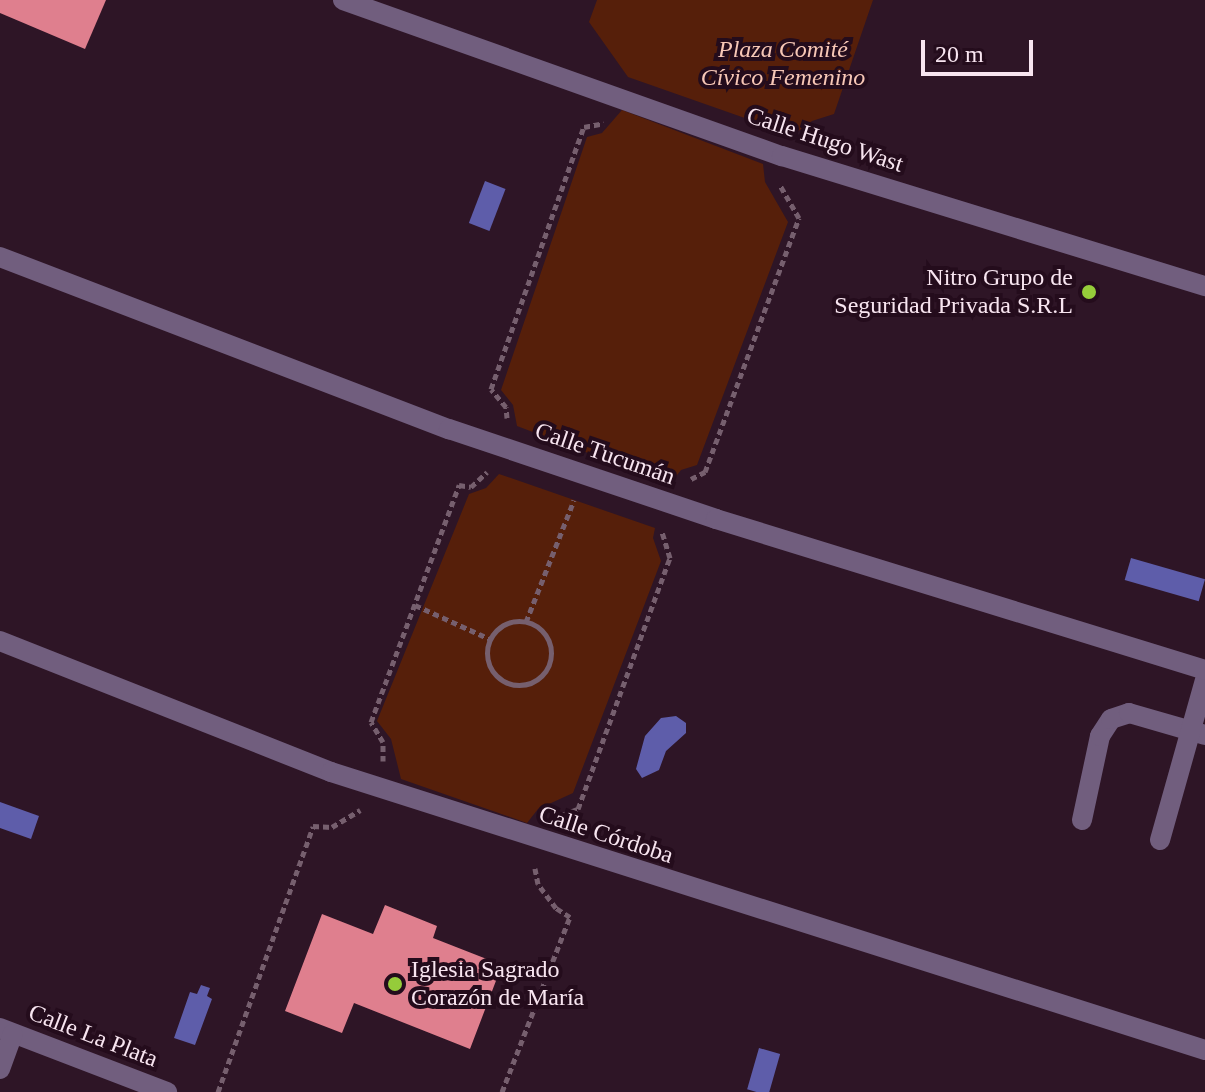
<!DOCTYPE html>
<html>
<head>
<meta charset="utf-8">
<style>
  body { margin:0 }
  #map { position:relative; width:1205px; height:1092px; overflow:hidden; background:#2e1526; font-family:"Times New Roman",serif }
  div>[style] { position:absolute }
  .green>* { inset:0; background:#561f0a }
  .water>* { inset:0; background:#5e5daa; transform-origin:0 0 }
  .building>* { inset:0; background:#df7f8e }
  .path>* { height:5px; margin-top:-2.5px; transform-origin:0; background:repeating-linear-gradient(90deg,#765f6e 0 6px,transparent 0 10px) }
  .path>.ring { margin:-2.5px; padding:0; box-sizing:content-box; background:none; border:5px solid #765f6e; border-radius:50% }
  .service>* { height:20px; margin:-10px; padding:0 10px; transform-origin:10px; border-radius:10px; background:#715e7e }
  .minor>* { height:20px; margin:-10px; padding:0 10px; transform-origin:10px; border-radius:10px; background:#715e7e }
  .dots>* { width:22px; height:22px; translate:-50% -50%; box-sizing:border-box; border:4px solid #240c1c; border-radius:50% }
  span { translate:-50% -50%; white-space:nowrap; text-align:center; line-height:1.15; -webkit-text-stroke:8px #240c1c; paint-order:stroke }
  .park-label { font-size:24px; color:#f7c7b6; font-style:italic }
  .street-label { font-size:24px; color:#f8e5f0 }
  .poi-label { font-size:24px; color:#f8e5f0 }
  .right { translate:-100% -50%; text-align:right }
  .left { translate:0 -50%; text-align:left }
  .scale { position:absolute; left:921px; top:40px; width:112px; height:36px; box-sizing:border-box; border:4px solid #f8e5f0; border-top:0; padding-left:10px; font-size:24px; line-height:28px; white-space:nowrap; color:#f8e5f0; -webkit-text-stroke:6px #240c1c; paint-order:stroke }
</style>
</head>
<body>
<div id="map">
  <div class="green">
    <i style="clip-path:polygon(597px 0,873px 0,834px 114px,812px 121px,793px 135px,628px 77px,589px 22px)"></i>
    <i style="clip-path:polygon(622px 110px,763px 164px,765px 182px,788px 222px,697px 465px,681px 470px,670px 484px,517px 426px,513px 405px,501px 390px,587px 137px,602px 133px)"></i>
    <i style="clip-path:polygon(499px 474px,655px 528px,653px 538px,661px 561px,573px 793px,538px 809px,527px 823px,401px 779px,391px 739px,377px 721px,469px 494px,486px 488px)"></i>
  </div>
  <div class="water">
    <i style="left:485px;top:181px;width:22px;height:45px;rotate:21deg"></i>
    <i style="left:1131px;top:558px;width:77px;height:23px;rotate:16deg"></i>
    <i style="clip-path:polygon(676px 716px,686px 723px,686px 733px,666px 751px,659px 770px,642px 778px,636px 769px,645px 736px,661px 718px)"></i>
    <i style="clip-path:polygon(0 802px,39px 816px,31px 839px,0 828px)"></i>
    <i style="clip-path:polygon(201px 985px,210px 988px,207px 996px,212px 999px,195px 1045px,174px 1038px,190px 992px,197px 994px)"></i>
    <i style="left:759px;top:1048px;width:22px;height:43px;rotate:16deg"></i>
  </div>
  <div class="building">
    <i style="clip-path:polygon(0 0,106px 0,85px 49px,0 13px)"></i>
    <i style="clip-path:polygon(385px 905px,437px 926px,433px 938px,502px 965px,470px 1049px,354px 1003px,342px 1033px,285px 1011px,322px 914px,373px 934px)"></i>
  </div>
  <div class="path">
    <i style="left:507px;top:418px;width:11px;rotate:-95deg"></i>
    <i style="left:506px;top:407px;width:23px;rotate:-130deg"></i>
    <i style="left:491px;top:389px;width:278px;rotate:-70.5deg"></i>
    <i style="left:584px;top:127px;width:20px;rotate:-11deg"></i>
    <i style="left:691px;top:479px;width:16px;rotate:-27deg"></i>
    <i style="left:705px;top:472px;width:271px;rotate:-69.7deg"></i>
    <i style="left:799px;top:218px;width:39px;rotate:-120deg"></i>
    <i style="left:415px;top:605px;width:82px;rotate:24.4deg"></i>
    <i class="ring" style="left:487px;top:621px;width:59px;height:59px"></i>
    <i style="left:526px;top:622px;width:131px;rotate:-68.5deg"></i>
    <i style="left:383px;top:761px;width:19px;rotate:-90deg"></i>
    <i style="left:383px;top:742px;width:23px;rotate:-121deg"></i>
    <i style="left:371px;top:722px;width:253px;rotate:-69.6deg"></i>
    <i style="left:459px;top:485px;width:12px;rotate:9deg"></i>
    <i style="left:471px;top:487px;width:22px;rotate:-43deg"></i>
    <i style="left:562px;top:815px;width:17px;rotate:-21deg"></i>
    <i style="left:578px;top:809px;width:267px;rotate:-69.9deg"></i>
    <i style="left:670px;top:558px;width:28px;rotate:-107deg"></i>
    <i style="left:218px;top:1092px;width:282px;rotate:-70.3deg"></i>
    <i style="left:313px;top:826px;width:19px;rotate:3deg"></i>
    <i style="left:332px;top:827px;width:33px;rotate:-31deg"></i>
    <i style="left:502px;top:1092px;width:188px;rotate:-68.8deg"></i>
    <i style="left:570px;top:917px;width:17px;rotate:-147deg"></i>
    <i style="left:556px;top:908px;width:30px;rotate:-127deg"></i>
    <i style="left:538px;top:884px;width:16px;rotate:-101deg"></i>
  </div>
  <div class="service">
    <i style="left:1082px;top:820px;width:86px;rotate:-77.9deg"></i>
    <i style="left:1100px;top:736px;width:20px;rotate:-57deg"></i>
    <i style="left:1111px;top:719px;width:19px;rotate:-18deg"></i>
    <i style="left:1129px;top:713px;width:79px;rotate:16.1deg"></i>
    <i style="left:1160px;top:840px;width:166px;rotate:-74.3deg"></i>
  </div>
  <div class="minor">
    <i style="left:343px;top:0;width:466px;rotate:19.6deg"></i>
    <i style="left:782px;top:156px;width:443px;rotate:17.1deg"></i>
    <i style="left:0;top:257px;width:481px;rotate:21deg"></i>
    <i style="left:449px;top:429px;width:282px;rotate:18.6deg"></i>
    <i style="left:716px;top:519px;width:512px;rotate:17.16deg"></i>
    <i style="left:0;top:641px;width:356px;rotate:21.6deg"></i>
    <i style="left:331px;top:772px;width:917px;rotate:17.64deg"></i>
    <i style="left:0;top:1028px;width:179px;rotate:21deg"></i>
    <i style="left:0;top:1069px;width:37px;rotate:-70deg"></i>
  </div>
  <div class="dots">
    <i style="left:1089px;top:292px;background:#95cc3a"></i>
    <i style="left:395px;top:984px;background:#95cc3a"></i>
  </div>
  <div class="park-label">
    <span style="left:783px;top:64px">Plaza Comité<br>Cívico Femenino</span>
  </div>
  <div class="street-label">
    <span style="left:825px;top:140px;rotate:18deg">Calle Hugo Wast</span>
    <span style="left:605px;top:454px;rotate:19deg">Calle Tucumán</span>
    <span style="left:606px;top:835px;rotate:18deg">Calle Córdoba</span>
    <span style="left:93px;top:1036px;rotate:21deg">Calle La Plata</span>
  </div>
  <div class="poi-label">
    <span class="right" style="left:1073px;top:292px">Nitro Grupo de<br>Seguridad Privada S.R.L</span>
    <span class="left" style="left:411px;top:984px">Iglesia Sagrado<br>Corazón de María</span>
  </div>
  <div class="scale">20 m</div>
</div>
</body>
</html>
